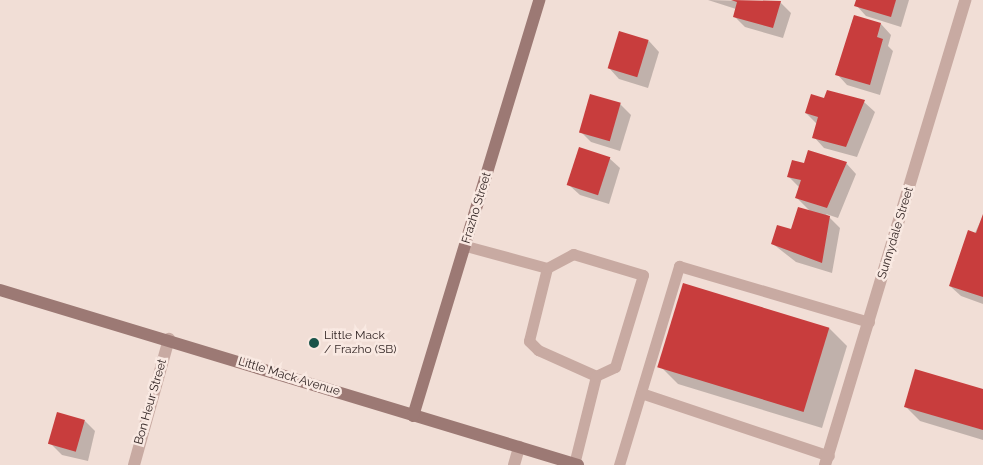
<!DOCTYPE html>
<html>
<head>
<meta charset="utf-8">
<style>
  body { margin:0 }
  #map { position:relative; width:983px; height:465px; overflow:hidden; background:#f1ded6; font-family:Raleway,sans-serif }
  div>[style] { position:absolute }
  .shadow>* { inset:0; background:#0003 }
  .building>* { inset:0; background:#c83d3d; transform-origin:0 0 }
  .lane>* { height:11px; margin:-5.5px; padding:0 5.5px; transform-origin:5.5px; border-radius:5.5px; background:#c8aaa2 }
  .street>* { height:12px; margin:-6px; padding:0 6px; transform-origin:6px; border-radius:6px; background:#c8aaa2 }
  .secondary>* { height:12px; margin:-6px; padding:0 6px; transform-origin:6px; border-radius:6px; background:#9c7974 }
  .dots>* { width:14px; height:14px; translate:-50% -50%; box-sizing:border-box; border:2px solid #f9e9e2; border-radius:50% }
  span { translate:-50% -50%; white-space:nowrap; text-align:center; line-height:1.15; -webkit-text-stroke:5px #f9e9e2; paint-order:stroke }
  .street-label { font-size:12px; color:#332625 }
  .poi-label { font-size:12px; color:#332625 }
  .left { translate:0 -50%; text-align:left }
</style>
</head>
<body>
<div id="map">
  <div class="shadow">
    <i style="clip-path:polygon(708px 0,780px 2px,791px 13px,783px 38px,745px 27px,734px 16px,736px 9px)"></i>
    <i style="clip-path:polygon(857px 0,909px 0,901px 27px,866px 16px,856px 5px)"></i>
    <i style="clip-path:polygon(854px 16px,881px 24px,891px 35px,888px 46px,893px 51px,880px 95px,847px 85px,837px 74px)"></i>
    <i style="clip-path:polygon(649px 41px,659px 52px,648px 88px,619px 79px,609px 68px)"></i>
    <i style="clip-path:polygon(825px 99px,864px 102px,875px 112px,857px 157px,824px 148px,814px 137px,817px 124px,806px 113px)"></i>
    <i style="clip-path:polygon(620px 104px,631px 115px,620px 151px,591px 142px,580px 131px)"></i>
    <i style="clip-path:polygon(609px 158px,620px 168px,609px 204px,580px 195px,569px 185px)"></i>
    <i style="clip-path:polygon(846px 163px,856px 174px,838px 218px,826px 214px,840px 228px,832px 273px,796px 262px,773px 244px,811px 212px,797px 198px,799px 187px,788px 176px,805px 165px)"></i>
    <i style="clip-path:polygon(983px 216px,983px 304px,961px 296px,950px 286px)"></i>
    <i style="clip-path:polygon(829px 328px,847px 346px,822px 428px,678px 384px,660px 366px)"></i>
    <i style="clip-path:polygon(983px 390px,983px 440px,920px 421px,905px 406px)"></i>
    <i style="clip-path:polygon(85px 421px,95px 431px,88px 461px,62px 455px,51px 444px)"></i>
  </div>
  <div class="building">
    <i style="clip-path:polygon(731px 0,781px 1px,773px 28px,733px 17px,737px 2px)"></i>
    <i style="clip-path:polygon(856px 0,896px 0,891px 17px,854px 6px)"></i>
    <i style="clip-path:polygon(854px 15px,881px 23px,877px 37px,883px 39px,870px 85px,835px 75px)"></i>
    <i style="left:619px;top:31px;width:31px;height:39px;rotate:17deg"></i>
    <i style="clip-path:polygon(827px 90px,865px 100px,846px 147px,812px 138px,818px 117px,805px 113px,811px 94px,824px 98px)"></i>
    <i style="left:590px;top:94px;width:32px;height:40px;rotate:16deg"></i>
    <i style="left:579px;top:147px;width:33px;height:40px;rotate:18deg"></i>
    <i style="clip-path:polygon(808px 150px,847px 162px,827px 208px,795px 198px,801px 180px,787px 177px,792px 160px,804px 163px)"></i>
    <i style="clip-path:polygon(798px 207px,830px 216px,822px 263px,771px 244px,777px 225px,791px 229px)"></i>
    <i style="clip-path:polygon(983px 214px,983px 297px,949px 286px,968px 230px,976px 233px)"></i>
    <i style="left:683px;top:283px;width:153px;height:88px;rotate:17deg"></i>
    <i style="clip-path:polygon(915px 369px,983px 389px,983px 430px,904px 407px)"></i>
    <i style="left:57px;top:412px;width:29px;height:33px;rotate:16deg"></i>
  </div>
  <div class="lane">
    <i style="left:466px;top:246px;width:84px;rotate:15.2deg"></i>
    <i style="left:547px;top:268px;width:75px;rotate:103.9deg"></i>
    <i style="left:529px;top:341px;width:13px;rotate:45deg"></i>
    <i style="left:538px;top:350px;width:64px;rotate:24.1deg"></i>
    <i style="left:596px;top:376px;width:91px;rotate:104deg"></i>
    <i style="left:547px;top:268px;width:30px;rotate:-28deg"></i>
    <i style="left:573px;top:254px;width:73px;rotate:16.7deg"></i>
    <i style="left:643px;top:275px;width:96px;rotate:106.9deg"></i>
    <i style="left:615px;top:367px;width:21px;rotate:155deg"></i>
    <i style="left:641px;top:393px;width:198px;rotate:18.5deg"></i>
    <i style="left:619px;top:465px;width:208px;rotate:-73.2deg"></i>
    <i style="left:679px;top:266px;width:198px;rotate:16.4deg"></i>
  </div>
  <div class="street">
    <i style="left:134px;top:465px;width:131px;rotate:-74.5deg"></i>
    <i style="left:514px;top:465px;width:19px;rotate:-74deg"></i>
    <i style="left:825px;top:465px;width:486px;rotate:-73.2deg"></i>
  </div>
  <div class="secondary">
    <i style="left:0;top:290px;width:604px;rotate:16.84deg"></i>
    <i style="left:413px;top:416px;width:435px;rotate:-73.1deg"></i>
  </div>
  <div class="dots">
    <i style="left:314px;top:343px;background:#1a544a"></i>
  </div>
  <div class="street-label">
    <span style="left:477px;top:208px;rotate:-73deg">Frazho Street</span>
    <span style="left:896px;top:233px;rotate:-73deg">Sunnydale Street</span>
    <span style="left:289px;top:377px;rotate:17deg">Little Mack Avenue</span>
    <span style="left:151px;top:402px;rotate:-74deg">Bon Heur Street</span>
  </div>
  <div class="poi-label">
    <span class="left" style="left:324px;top:343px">Little Mack<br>/ Frazho (SB)</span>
  </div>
</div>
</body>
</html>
